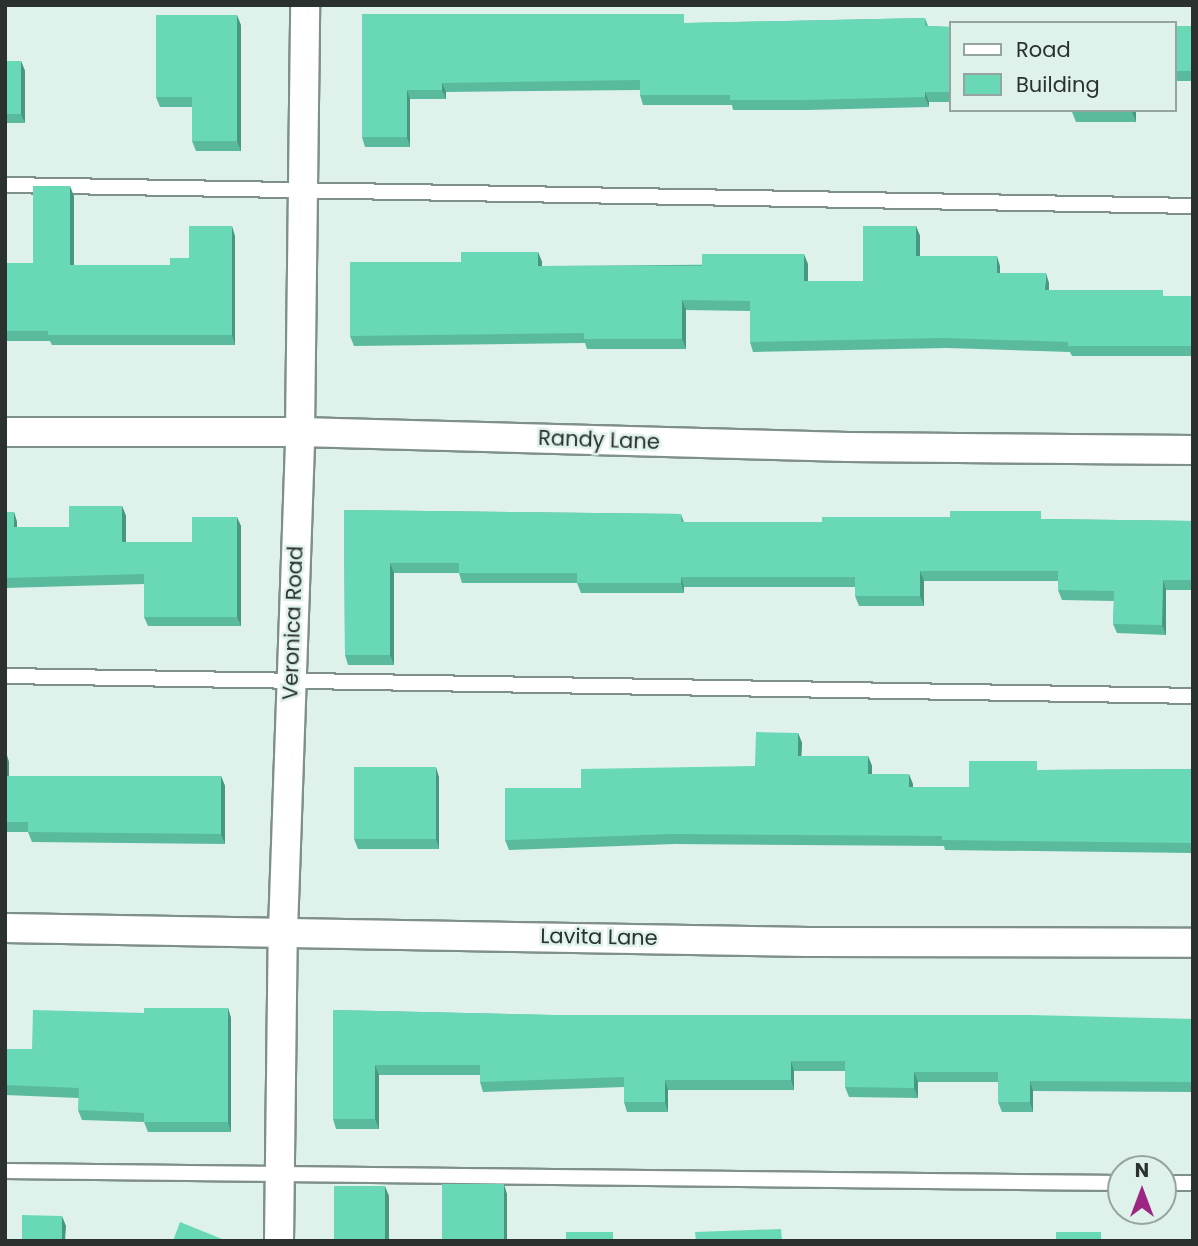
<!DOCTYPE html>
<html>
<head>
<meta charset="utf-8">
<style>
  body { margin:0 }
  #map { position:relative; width:1198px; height:1246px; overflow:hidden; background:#def1ea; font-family:Poppins,sans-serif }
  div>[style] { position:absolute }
  .roads { filter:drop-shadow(2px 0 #7f908a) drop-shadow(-2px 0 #7f908a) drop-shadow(0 2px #7f908a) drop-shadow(0 -2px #7f908a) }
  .service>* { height:14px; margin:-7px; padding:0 7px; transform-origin:7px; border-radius:7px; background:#fff }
  .minor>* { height:28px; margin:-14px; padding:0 14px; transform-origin:14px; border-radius:14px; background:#fff }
  .wall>* { inset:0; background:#5aba9d; transform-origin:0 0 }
  .shaded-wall>* { inset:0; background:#4a9780 }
  .building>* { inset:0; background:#69d8b7; transform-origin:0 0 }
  span { translate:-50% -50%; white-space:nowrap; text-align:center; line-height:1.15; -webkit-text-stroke:5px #def1ea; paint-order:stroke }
  .street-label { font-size:21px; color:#2a312f }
  .frame { position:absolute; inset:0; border:7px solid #2a312f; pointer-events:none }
  .legend { position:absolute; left:949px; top:21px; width:228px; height:91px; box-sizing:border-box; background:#def1ea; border:2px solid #96a49f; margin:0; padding:9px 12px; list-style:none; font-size:21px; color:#2a312f }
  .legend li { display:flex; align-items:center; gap:14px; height:35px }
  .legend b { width:35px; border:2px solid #96a49f }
  .north { position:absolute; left:1107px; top:1155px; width:70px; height:70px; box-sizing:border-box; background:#def1ea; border:2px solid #96a49f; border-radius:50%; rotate:0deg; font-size:19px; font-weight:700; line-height:28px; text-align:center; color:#2a312f }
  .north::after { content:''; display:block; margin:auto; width:24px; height:32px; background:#9c2681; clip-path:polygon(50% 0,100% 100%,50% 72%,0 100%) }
</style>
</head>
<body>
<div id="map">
  <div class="roads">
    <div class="service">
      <i style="left:5px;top:185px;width:1188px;rotate:1.01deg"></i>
      <i style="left:5px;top:676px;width:1188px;rotate:0.96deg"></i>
      <i style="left:5px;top:1171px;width:1116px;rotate:0.62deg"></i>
      <i style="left:1163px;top:1183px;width:30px"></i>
    </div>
    <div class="minor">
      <i style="left:5px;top:432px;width:295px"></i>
      <i style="left:300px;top:432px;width:548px;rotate:1.57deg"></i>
      <i style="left:848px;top:447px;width:345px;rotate:0.5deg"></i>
      <i style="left:5px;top:928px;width:804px;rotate:1deg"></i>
      <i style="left:809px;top:942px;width:384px;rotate:0.1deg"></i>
      <i style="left:279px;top:1241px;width:311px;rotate:-89.3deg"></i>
      <i style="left:283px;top:930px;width:498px;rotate:-88deg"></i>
      <i style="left:300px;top:432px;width:427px;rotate:-89.3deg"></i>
    </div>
  </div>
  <div class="wall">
    <i style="clip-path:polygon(362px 14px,688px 23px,925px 18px,928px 26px,951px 27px,951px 102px,929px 102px,929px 107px,807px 110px,733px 110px,732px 105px,643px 105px,640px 95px,640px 90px,446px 92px,446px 99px,410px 99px,410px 147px,365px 147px,362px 137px)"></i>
    <i style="clip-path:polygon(241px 25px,241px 151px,196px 151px,192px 141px,192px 107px,160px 107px,156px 97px)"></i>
    <i style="left:1193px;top:26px;width:55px;height:18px;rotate:90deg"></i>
    <i style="clip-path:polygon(5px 61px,21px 61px,25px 71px,25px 123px,5px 123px)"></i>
    <i style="clip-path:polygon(1136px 110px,1136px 122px,1076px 122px,1072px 112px)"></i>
    <i style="clip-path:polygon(74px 196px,74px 265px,170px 265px,189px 258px,235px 236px,235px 345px,52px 345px,50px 341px,5px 341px,5px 263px,33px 263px)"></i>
    <i style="clip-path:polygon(916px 226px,920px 236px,920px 256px,1000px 266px,1000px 273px,1049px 283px,1049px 290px,1166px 296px,1193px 296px,1193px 356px,1072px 356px,1070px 352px,947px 348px,753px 352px,750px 342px,750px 311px,686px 310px,686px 349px,587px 349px,585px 343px,354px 346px,350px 336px,461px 262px,538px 252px,542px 262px,542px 266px,808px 264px,808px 281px,863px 281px)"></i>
    <i style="clip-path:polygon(122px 506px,126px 516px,126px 542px,192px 542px,241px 526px,241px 626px,148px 626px,144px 617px,144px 584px,5px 588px,5px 512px,14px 512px,17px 522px,17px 527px,69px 527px)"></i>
    <i style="clip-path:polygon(344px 510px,681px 514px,684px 522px,822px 522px,1044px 519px,1193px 521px,1193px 590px,1166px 590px,1166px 635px,1117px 633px,1113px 624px,1114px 601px,1062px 600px,1058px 590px,1058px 581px,924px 581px,924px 606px,859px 606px,855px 596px,855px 587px,684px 587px,684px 593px,581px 593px,577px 583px,462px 583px,459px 573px,394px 573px,394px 665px,348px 665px,345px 655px)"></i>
    <i style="clip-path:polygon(798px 733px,802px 743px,801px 756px,868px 756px,872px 766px,872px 774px,913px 784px,913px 787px,969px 787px,1040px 770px,1193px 769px,1193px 853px,945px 850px,944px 846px,675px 844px,509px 850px,505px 840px,581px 788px,755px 766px)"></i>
    <i style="clip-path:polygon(5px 752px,9px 762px,9px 776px,221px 776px,225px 786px,225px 844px,32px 842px,28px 832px,5px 832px)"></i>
    <i style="clip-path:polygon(439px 777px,439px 849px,358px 849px,354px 839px)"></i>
    <i style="clip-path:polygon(228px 1008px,231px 1018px,231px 1132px,148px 1132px,144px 1122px,82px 1120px,78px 1110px,79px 1098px,5px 1095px,5px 1049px,32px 1049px,144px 1013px)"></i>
    <i style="clip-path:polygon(333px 1010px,553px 1015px,1193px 1019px,1193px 1092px,1033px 1091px,1033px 1112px,1002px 1112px,998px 1102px,998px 1082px,918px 1082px,918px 1098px,849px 1097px,845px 1087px,845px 1071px,794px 1071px,794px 1090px,668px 1090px,668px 1112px,627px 1112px,624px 1102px,624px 1087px,483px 1092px,480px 1082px,480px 1075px,379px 1075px,379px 1129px,336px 1129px,333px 1119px)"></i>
  </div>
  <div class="shaded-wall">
    <i style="clip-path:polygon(237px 15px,241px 25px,241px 151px,237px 141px)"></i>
    <i style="clip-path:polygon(21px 61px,25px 71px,25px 123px,21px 114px)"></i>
    <i style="clip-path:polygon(442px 83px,446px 92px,446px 99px,442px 90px)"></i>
    <i style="clip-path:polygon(407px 90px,410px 99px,410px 147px,407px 137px)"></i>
    <i style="clip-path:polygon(925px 92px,929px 102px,929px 107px,925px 97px)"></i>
    <i style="clip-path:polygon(1132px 110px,1136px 110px,1136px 122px,1132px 112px)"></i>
    <i style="clip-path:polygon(70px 186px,74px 196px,74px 275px,70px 265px)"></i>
    <i style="clip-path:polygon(232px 226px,235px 236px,235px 345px,232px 335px)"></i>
    <i style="clip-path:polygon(916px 226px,920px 236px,920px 266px,916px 256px)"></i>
    <i style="clip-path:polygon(538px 252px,542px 262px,542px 276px,538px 266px)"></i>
    <i style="clip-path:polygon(804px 254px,808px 264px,808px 291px,804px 281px)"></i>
    <i style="clip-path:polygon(997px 256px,1000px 266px,1000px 283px,997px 273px)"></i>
    <i style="clip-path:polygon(1046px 273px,1049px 283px,1049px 300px,1045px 290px)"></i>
    <i style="clip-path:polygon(682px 300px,686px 310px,686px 349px,682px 339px)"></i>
    <i style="clip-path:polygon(122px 506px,126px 516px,126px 552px,122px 542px)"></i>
    <i style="clip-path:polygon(14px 512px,17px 522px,17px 537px,14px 527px)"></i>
    <i style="clip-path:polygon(237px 517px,241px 526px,241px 626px,237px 617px)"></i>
    <i style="clip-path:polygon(390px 563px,394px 573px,394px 665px,390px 655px)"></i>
    <i style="clip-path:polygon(920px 571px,924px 581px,924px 606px,920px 596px)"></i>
    <i style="clip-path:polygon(681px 577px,684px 587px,684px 593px,681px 583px)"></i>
    <i style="clip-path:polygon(1163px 580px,1166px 590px,1166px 635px,1162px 625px)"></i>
    <i style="clip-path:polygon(798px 733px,802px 743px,801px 766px,798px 756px)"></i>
    <i style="clip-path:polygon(6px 752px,9px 762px,9px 786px,6px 776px)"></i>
    <i style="clip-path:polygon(868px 756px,872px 766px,872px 784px,868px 774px)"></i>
    <i style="clip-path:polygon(436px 767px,439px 777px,439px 849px,436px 839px)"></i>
    <i style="clip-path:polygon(909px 774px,913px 784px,913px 797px,909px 787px)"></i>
    <i style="clip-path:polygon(221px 776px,225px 786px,225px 844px,221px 834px)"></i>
    <i style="clip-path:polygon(228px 1008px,231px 1018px,231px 1132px,228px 1122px)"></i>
    <i style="clip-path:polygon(791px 1061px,794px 1071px,794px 1090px,791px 1080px)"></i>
    <i style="clip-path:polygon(375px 1065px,379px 1075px,379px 1129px,375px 1119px)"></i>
    <i style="clip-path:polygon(914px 1072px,918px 1082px,918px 1098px,914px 1088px)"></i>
    <i style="clip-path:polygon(665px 1080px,668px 1090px,668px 1112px,665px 1102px)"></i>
    <i style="clip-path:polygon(1030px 1081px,1033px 1091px,1033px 1112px,1030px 1102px)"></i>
    <i style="clip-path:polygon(504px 1184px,507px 1194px,507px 1241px,504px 1241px)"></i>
    <i style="clip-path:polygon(385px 1186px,389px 1196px,389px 1241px,385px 1241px)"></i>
    <i style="clip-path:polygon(62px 1216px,66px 1226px,65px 1241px,62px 1241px)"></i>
  </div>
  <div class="building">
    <i style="clip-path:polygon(362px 14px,684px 14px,684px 23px,925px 18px,925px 26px,951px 27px,951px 92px,925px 92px,925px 97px,804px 100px,730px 100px,730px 95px,640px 95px,640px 80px,442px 83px,442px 90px,407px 90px,407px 137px,362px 137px)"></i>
    <i style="clip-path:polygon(156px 15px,237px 15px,237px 141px,192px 141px,192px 97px,156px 97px)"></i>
    <i style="left:1193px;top:26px;width:45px;height:18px;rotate:90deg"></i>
    <i style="left:5px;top:61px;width:16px;height:53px"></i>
    <i style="left:1072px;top:110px;width:60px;height:2px"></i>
    <i style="clip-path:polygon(33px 186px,70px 186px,70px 265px,170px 265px,170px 258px,189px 258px,189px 226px,232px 226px,232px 335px,48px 335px,48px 331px,5px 331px,5px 263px,33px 263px)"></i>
    <i style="clip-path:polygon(863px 226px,916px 226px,916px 256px,997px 256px,997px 273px,1046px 273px,1045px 290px,1163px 290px,1163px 296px,1193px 296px,1193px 346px,1068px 346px,1068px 342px,943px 338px,750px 342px,750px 301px,682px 300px,682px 339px,584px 339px,584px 333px,350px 336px,350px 262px,461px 262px,461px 252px,538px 252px,538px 266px,702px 266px,702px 254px,804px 254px,804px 281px,863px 281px)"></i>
    <i style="clip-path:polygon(69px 506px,122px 506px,122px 542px,192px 542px,192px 517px,237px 517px,237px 617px,144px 617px,144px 574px,5px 578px,5px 512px,14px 512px,14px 527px,69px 527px)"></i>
    <i style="clip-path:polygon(344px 510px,681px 514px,681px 522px,822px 522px,822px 517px,950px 517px,950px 511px,1041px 511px,1041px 519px,1193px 521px,1193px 580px,1163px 580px,1162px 625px,1113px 624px,1114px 591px,1058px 590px,1058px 571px,920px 571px,920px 596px,855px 596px,855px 577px,681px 577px,681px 583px,577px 583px,577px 573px,459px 573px,459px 563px,390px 563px,390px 655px,345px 655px)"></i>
    <i style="clip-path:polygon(756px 732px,798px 733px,798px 756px,868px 756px,868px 774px,909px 774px,909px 787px,969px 787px,969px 761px,1037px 761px,1037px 770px,1193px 769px,1193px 843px,942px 840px,942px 836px,672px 834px,505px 840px,505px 788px,581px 788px,581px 769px,755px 766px)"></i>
    <i style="clip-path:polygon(5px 752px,6px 776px,221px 776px,221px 834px,28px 832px,28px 822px,5px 822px)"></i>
    <i style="left:354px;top:767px;width:82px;height:72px"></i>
    <i style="clip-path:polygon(144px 1008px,228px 1008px,228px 1122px,144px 1122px,144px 1113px,78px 1110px,79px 1088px,5px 1085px,5px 1049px,32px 1049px,33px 1010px,144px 1013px)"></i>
    <i style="clip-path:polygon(333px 1010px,553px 1015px,1030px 1015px,1193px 1019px,1193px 1082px,1030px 1081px,1030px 1102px,998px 1102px,998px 1072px,914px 1072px,914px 1088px,845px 1087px,845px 1061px,791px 1061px,791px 1080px,665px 1080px,665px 1102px,624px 1102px,624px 1077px,480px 1082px,480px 1065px,375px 1065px,375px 1119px,333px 1119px)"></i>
    <i style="left:442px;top:1184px;width:62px;height:57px"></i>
    <i style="left:334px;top:1186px;width:51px;height:55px"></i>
    <i style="clip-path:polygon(22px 1215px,62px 1216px,62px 1241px,5px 1241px,5px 1239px,22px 1239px)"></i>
    <i style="clip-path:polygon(180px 1222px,227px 1241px,173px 1241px)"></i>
    <i style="clip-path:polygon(781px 1229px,782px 1241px,696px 1241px,695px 1232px)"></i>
    <i style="left:566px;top:1232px;width:47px;height:9px"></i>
    <i style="left:1056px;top:1232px;width:45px;height:9px"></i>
  </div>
  <div class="street-label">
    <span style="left:599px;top:440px;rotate:2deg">Randy Lane</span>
    <span style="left:293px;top:623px;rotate:-88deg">Veronica Road</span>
    <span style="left:599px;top:937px;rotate:1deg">Lavita Lane</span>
  </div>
  <div class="frame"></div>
  <ul class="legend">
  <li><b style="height:9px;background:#fff"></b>Road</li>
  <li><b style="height:19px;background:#69d8b7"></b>Building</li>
  </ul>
  <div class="north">N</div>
</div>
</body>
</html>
